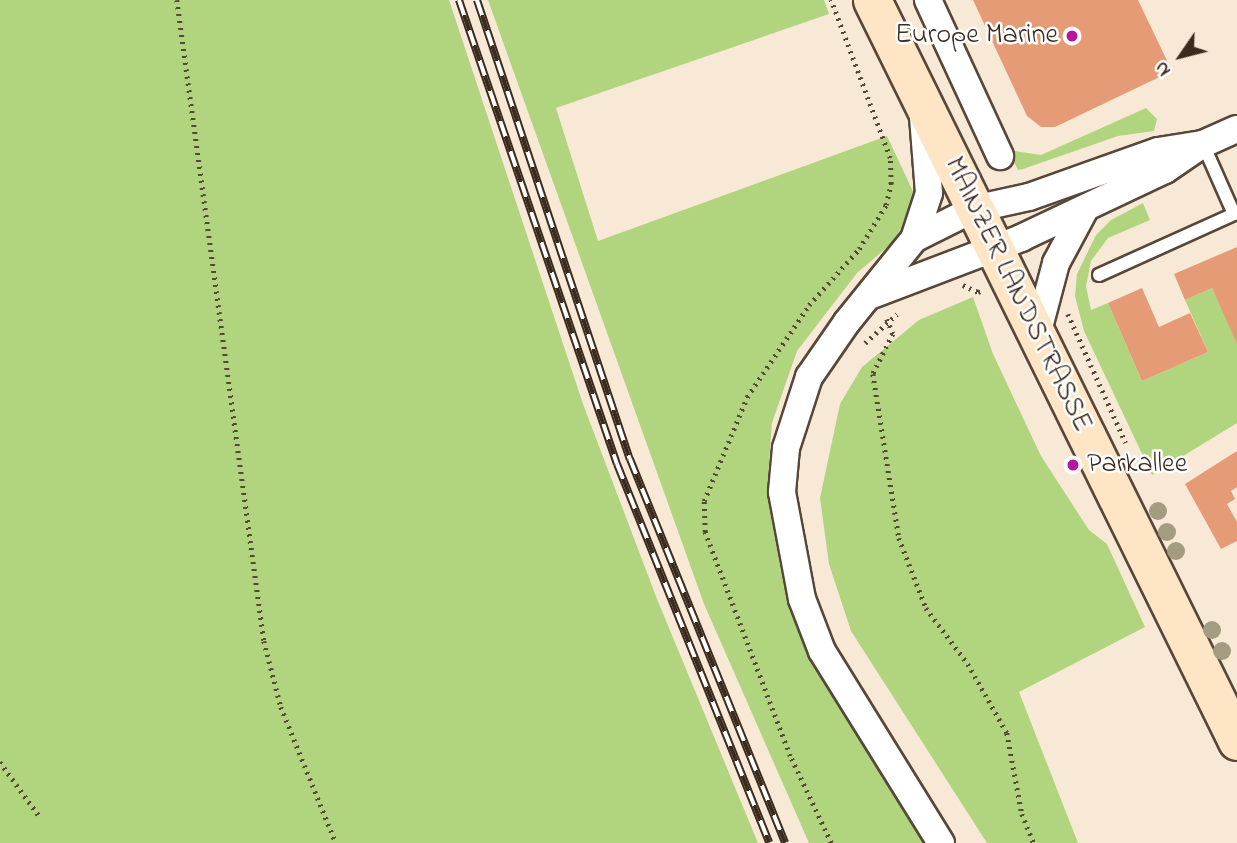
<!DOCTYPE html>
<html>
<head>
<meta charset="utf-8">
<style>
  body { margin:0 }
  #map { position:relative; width:1237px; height:843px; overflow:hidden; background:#f7e9d5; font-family:"Indie Flower",sans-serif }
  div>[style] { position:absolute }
  .green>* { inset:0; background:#b0d57e }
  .building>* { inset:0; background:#e69b77 }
  .path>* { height:4.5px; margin-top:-2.25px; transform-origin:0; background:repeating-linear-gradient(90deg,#574739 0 2px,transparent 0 7px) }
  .roads { filter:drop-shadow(2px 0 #574739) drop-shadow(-2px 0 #574739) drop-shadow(0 2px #574739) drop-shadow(0 -2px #574739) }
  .service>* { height:12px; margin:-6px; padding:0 6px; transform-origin:6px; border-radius:6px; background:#fff }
  .minor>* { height:26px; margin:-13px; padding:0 13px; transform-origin:13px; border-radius:13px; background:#fff }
  .secondary>* { height:37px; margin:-18.5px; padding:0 18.5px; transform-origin:18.5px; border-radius:18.5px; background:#fde5c5 }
  .rail>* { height:8px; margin-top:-4px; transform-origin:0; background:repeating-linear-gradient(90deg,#fff 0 16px,#3b2a1e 0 32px); box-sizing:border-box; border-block:2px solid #3b2a1e }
  .trees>* { width:18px; height:18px; margin:-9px; border-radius:50%; background:#a39c80 }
  .dots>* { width:19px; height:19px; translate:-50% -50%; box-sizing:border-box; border:4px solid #fff; border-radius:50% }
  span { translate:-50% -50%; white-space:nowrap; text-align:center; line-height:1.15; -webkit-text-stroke:5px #fff; paint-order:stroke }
  .poi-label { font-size:28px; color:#3b2a1e }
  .right { translate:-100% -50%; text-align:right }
  .left { translate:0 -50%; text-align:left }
  .street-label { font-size:28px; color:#3b2a1e }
  .north { position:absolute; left:1146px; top:21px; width:70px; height:70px; -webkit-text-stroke:5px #fff; paint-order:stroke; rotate:235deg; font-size:19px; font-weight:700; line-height:28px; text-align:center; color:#3b2a1e }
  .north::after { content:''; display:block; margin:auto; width:24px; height:32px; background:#3b2a1e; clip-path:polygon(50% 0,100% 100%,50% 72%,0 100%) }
</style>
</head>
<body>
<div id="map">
  <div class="green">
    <i style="clip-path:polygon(0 0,449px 0,583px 404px,657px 599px,758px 843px,0 843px)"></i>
    <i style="clip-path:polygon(488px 0,824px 0,829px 14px,556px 108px,598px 241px,887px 136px,918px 202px,891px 244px,857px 273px,797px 351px,772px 423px,767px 490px,781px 572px,809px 651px,926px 843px,809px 843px,704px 604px)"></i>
    <i style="clip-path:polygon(1146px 108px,1157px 119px,1154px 131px,1118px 136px,1023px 169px,1018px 170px,1008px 150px,1041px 155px)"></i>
    <i style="clip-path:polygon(1143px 203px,1150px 220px,1108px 238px,1091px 261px,1086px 286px,1091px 310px,1108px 303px,1142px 381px,1208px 352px,1185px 300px,1212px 288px,1237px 341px,1237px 423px,1152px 475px,1084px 331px,1075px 296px,1077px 274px,1096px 235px,1111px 220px)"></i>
    <i style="clip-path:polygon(973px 297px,993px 354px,1041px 456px,1089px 530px,1107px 544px,1145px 627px,1019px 692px,1078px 843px,987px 843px,851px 631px,829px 564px,820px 498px,840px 404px,862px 367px,919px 320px)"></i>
  </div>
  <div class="building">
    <i style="clip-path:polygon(973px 0,1138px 0,1172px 71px,1055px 127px,1041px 127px,1027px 116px)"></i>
    <i style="clip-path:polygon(1237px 247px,1237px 344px,1212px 288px,1185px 300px,1174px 274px)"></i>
    <i style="clip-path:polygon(1142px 288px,1159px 327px,1190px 313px,1208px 352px,1142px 381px,1108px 303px)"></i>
    <i style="clip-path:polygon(1237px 451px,1237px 487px,1231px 491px,1235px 499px,1227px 504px,1237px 522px,1237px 541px,1221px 549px,1185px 484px)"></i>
  </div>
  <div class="path">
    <i style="left:177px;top:0;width:647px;rotate:82.27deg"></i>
    <i style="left:264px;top:641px;width:68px;rotate:75.6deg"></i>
    <i style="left:281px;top:707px;width:147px;rotate:68deg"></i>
    <i style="left:963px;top:285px;width:17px;rotate:25deg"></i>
    <i style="left:978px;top:292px;width:6px;rotate:-18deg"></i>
    <i style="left:1068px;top:314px;width:141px;rotate:65.8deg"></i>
    <i style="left:887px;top:319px;width:16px;rotate:68deg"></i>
    <i style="left:893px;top:334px;width:45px;rotate:116.6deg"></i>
    <i style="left:873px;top:374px;width:166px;rotate:81deg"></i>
    <i style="left:899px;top:538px;width:75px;rotate:68.9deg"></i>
    <i style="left:926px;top:608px;width:70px;rotate:53.1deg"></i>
    <i style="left:968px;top:664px;width:79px;rotate:60.5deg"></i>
    <i style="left:1007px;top:733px;width:82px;rotate:79.5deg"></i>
    <i style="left:1022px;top:814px;width:31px;rotate:68deg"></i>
    <i style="left:865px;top:343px;width:43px;rotate:-42.2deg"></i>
    <i style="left:0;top:762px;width:68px;rotate:54deg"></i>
    <i style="left:831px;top:843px;width:96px;rotate:-115.2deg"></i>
    <i style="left:790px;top:756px;width:240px;rotate:-110.8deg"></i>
    <i style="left:705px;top:532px;width:31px;rotate:-92deg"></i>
    <i style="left:704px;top:501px;width:113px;rotate:-67.5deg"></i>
    <i style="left:747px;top:397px;width:111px;rotate:-56deg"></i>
    <i style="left:809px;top:305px;width:75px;rotate:-48.2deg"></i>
    <i style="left:859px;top:249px;width:52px;rotate:-58.5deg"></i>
    <i style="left:886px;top:205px;width:22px;rotate:-77deg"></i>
    <i style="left:891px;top:184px;width:26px;rotate:-92deg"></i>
    <i style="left:890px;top:158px;width:169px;rotate:-110.5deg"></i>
  </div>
  <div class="roads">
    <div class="service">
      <i style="left:1099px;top:275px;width:148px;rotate:-24.3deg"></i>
      <i style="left:1234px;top:214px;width:77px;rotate:-113.9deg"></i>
    </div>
    <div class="minor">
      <i style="left:928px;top:0;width:172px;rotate:65.2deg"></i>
      <i style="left:914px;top:239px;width:48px;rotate:-71.9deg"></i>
      <i style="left:929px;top:193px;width:76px;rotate:-94.5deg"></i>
      <i style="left:872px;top:295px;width:160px;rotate:-20.9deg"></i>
      <i style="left:1021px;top:238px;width:159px;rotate:-25.3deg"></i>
      <i style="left:1165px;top:170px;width:46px;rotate:-34.4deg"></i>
      <i style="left:1203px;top:144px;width:37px;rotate:-24deg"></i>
      <i style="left:1037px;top:335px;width:74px;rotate:-75.2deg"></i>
      <i style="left:1056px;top:263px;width:61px;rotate:-61.8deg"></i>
      <i style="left:941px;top:843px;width:226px;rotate:-121.8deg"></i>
      <i style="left:822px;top:651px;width:56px;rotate:-111deg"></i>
      <i style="left:802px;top:599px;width:109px;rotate:-100.6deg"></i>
      <i style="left:782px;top:492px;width:44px;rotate:-84.8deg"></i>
      <i style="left:786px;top:448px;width:75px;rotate:-72.1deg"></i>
      <i style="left:809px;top:377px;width:67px;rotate:-55.4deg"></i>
      <i style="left:847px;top:322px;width:107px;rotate:-51.1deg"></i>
      <i style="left:914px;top:239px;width:67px;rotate:-26.6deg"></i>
      <i style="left:974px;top:209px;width:56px;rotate:-12.3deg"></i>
      <i style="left:1029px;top:197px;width:137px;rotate:-19.6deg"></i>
      <i style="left:1158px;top:151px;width:46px;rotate:-8.8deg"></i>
    </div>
    <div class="secondary">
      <i style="left:872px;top:0;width:826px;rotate:63.78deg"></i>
    </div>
  </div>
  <div class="rail">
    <i style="left:459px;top:0;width:490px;rotate:71.2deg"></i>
    <i style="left:617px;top:464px;width:408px;rotate:68.1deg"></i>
    <i style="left:477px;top:0;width:484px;rotate:71.6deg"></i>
    <i style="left:630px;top:459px;width:414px;rotate:68deg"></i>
  </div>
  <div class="trees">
    <i style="left:1158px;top:511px"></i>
    <i style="left:1167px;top:532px"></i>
    <i style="left:1176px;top:551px"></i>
    <i style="left:1212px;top:630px"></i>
    <i style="left:1222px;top:651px"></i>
  </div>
  <div class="dots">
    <i style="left:1072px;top:36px;background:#b5179e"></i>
    <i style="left:1073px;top:465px;background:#b5179e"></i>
  </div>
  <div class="poi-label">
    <span class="right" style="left:1058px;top:36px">Europe Marine</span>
    <span class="left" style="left:1087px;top:465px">Parkallee</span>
  </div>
  <div class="street-label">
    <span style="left:1017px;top:295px;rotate:64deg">MAINZER LANDSTRASSE</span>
  </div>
  <div class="north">N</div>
</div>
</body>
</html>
